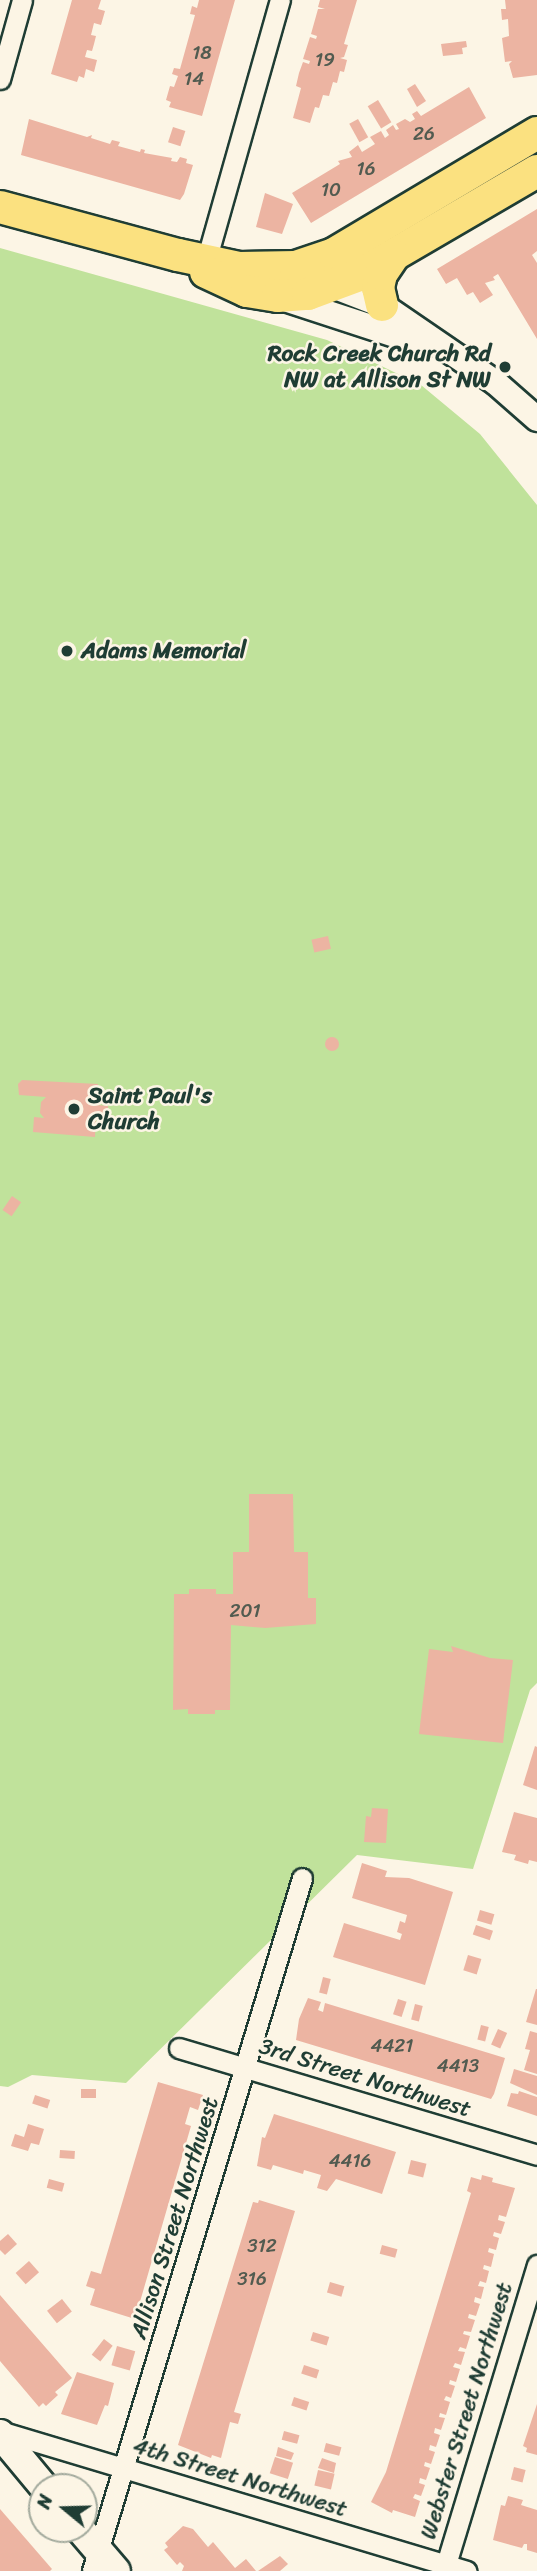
<!DOCTYPE html>
<html>
<head>
<meta charset="utf-8">
<style>
  body { margin:0 }
  #map { position:relative; width:537px; height:2571px; overflow:hidden; background:#fcf5e5; font-family:Sriracha,sans-serif }
  div>[style] { position:absolute }
  .green>* { inset:0; background:#c0e29b }
  .building>* { inset:0; background:#ecb4a2; transform-origin:0 0 }
  .round { border-radius:50% }
  .roads { filter:drop-shadow(2px 0 #1f3d34) drop-shadow(-2px 0 #1f3d34) drop-shadow(0 2px #1f3d34) drop-shadow(0 -2px #1f3d34) }
  .minor>* { height:19px; margin:-9.5px; padding:0 9.5px; transform-origin:9.5px; border-radius:9.5px; background:#fcf5e5 }
  .tertiary>* { height:24px; margin:-12px; padding:0 12px; transform-origin:12px; border-radius:12px; background:#fcf5e5 }
  .secondary>* { height:28px; margin:-14px; padding:0 14px; transform-origin:14px; border-radius:14px; background:#fcf5e5 }
  .primary>* { height:32px; margin:-16px; padding:0 16px; transform-origin:16px; border-radius:16px; background:#fbe180 }
  .dots>* { width:19px; height:19px; translate:-50% -50%; box-sizing:border-box; border:4px solid #fcf5e5; border-radius:50% }
  span { translate:-50% -50%; white-space:nowrap; text-align:center; line-height:1.15; -webkit-text-stroke:5px #fcf5e5; paint-order:stroke }
  .number-label { font-size:19px; color:#525b50 }
  .number-label span { -webkit-text-stroke-width:0 }
  .poi-label { font-size:23px; color:#1f3d34; font-weight:700 }
  .right { translate:-100% -50%; text-align:right }
  .left { translate:0 -50%; text-align:left }
  .street-label { font-size:23px; color:#1f3d34 }
  .north { position:absolute; left:28px; top:2473px; width:70px; height:70px; box-sizing:border-box; background:#fcf5e5; border:2px solid #a4ab9e; border-radius:50%; rotate:289deg; font-size:19px; font-weight:700; line-height:28px; text-align:center; color:#1f3d34 }
  .north::after { content:''; display:block; margin:auto; width:24px; height:32px; background:#1f3d34; clip-path:polygon(50% 0,100% 100%,50% 72%,0 100%) }
</style>
</head>
<body>
<div id="map">
  <div class="green">
    <i style="clip-path:polygon(0 248px,327px 340px,421px 385px,480px 434px,537px 505px,537px 1683px,530px 1690px,473px 1869px,357px 1855px,126px 2083px,32px 2075px,8px 2087px,0 2086px)"></i>
  </div>
  <div class="building">
    <i style="clip-path:polygon(72px 0,101px 0,98px 9px,105px 11px,101px 25px,94px 23px,91px 35px,96px 36px,94px 44px,92px 51px,87px 50px,85px 57px,97px 60px,94px 72px,86px 69px,84px 78px,79px 76px,77px 82px,51px 74px)"></i>
    <i style="clip-path:polygon(199px 0,235px 0,202px 116px,169px 107px,171px 102px,166px 100px,170px 86px,174px 87px,178px 76px,172px 74px,174px 68px,180px 69px,195px 15px,190px 14px,192px 6px,197px 8px)"></i>
    <i style="clip-path:polygon(320px 0,357px 0,344px 44px,348px 45px,344px 57px,340px 58px,347px 60px,344px 72px,340px 71px,337px 83px,333px 82px,329px 96px,323px 95px,319px 108px,315px 107px,310px 123px,293px 118px,301px 88px,296px 86px,299px 73px,303px 62px,309px 64px,310px 61px,303px 59px,310px 37px,316px 39px,317px 36px,311px 34px,318px 9px,325px 9px,318px 7px)"></i>
    <i style="clip-path:polygon(505px 0,537px 0,537px 75px,513px 78px,509px 64px,512px 61px,505px 62px,502px 38px,509px 36px,508px 19px,502px 20px,501px 9px,506px 9px)"></i>
    <i style="clip-path:polygon(466px 41px,467px 47px,462px 48px,463px 54px,443px 56px,441px 44px)"></i>
    <i style="clip-path:polygon(415px 84px,426px 101px,417px 107px,407px 89px)"></i>
    <i style="clip-path:polygon(469px 87px,486px 118px,311px 223px,292px 193px,340px 164px,338px 161px,352px 157px,349px 152px,358px 145px,362px 152px,375px 144px,370px 137px,381px 131px,385px 138px,389px 135px,386px 130px,393px 125px,396px 130px,399px 129px,396px 124px,405px 119px,410px 122px,415px 119px,412px 114px,417px 111px,421px 116px)"></i>
    <i style="left:378px;top:100px;width:26px;height:12px;rotate:59deg"></i>
    <i style="clip-path:polygon(29px 119px,87px 137px,92px 135px,91px 138px,110px 144px,112px 140px,120px 142px,118px 146px,140px 152px,141px 149px,145px 150px,144px 153px,172px 158px,171px 161px,177px 162px,180px 157px,187px 159px,186px 163px,193px 165px,184px 194px,180px 200px,21px 155px)"></i>
    <i style="left:358px;top:119px;width:21px;height:10px;rotate:61deg"></i>
    <i style="left:173px;top:127px;width:13px;height:16px;rotate:18deg"></i>
    <i style="clip-path:polygon(265px 193px,293px 204px,282px 234px,256px 227px)"></i>
    <i style="clip-path:polygon(537px 209px,537px 251px,532px 255px,537px 263px,537px 339px,498px 274px,493px 277px,495px 280px,485px 283px,493px 295px,480px 303px,473px 292px,467px 295px,457px 278px,446px 284px,437px 269px)"></i>
    <i style="left:328px;top:936px;width:13px;height:17px;rotate:77deg"></i>
    <i class="round" style="left:325px;top:1037px;width:14px;height:14px"></i>
    <i style="clip-path:polygon(22px 1080px,98px 1084px,97px 1105px,108px 1106px,108px 1118px,96px 1117px,95px 1137px,33px 1132px,34px 1117px,44px 1118px,40px 1113px,41px 1102px,46px 1097px,19px 1095px,18px 1084px)"></i>
    <i style="left:12px;top:1196px;width:11px;height:17px;rotate:34deg"></i>
    <i style="clip-path:polygon(249px 1494px,293px 1494px,294px 1552px,308px 1552px,308px 1598px,316px 1598px,316px 1624px,265px 1628px,231px 1625px,230px 1710px,215px 1710px,215px 1714px,188px 1714px,188px 1709px,173px 1710px,174px 1594px,189px 1594px,189px 1589px,216px 1589px,216px 1594px,233px 1594px,233px 1552px,249px 1552px)"></i>
    <i style="clip-path:polygon(451px 1646px,490px 1658px,513px 1660px,503px 1743px,419px 1734px,429px 1649px,453px 1652px)"></i>
    <i style="clip-path:polygon(535px 1746px,537px 1747px,537px 1790px,523px 1785px)"></i>
    <i style="clip-path:polygon(372px 1808px,388px 1809px,386px 1843px,364px 1842px,366px 1816px,371px 1817px)"></i>
    <i style="clip-path:polygon(514px 1812px,537px 1818px,537px 1862px,529px 1860px,528px 1864px,514px 1860px,516px 1855px,502px 1852px)"></i>
    <i style="clip-path:polygon(362px 1863px,387px 1871px,385px 1877px,409px 1878px,453px 1892px,425px 1985px,333px 1957px,344px 1923px,400px 1940px,402px 1934px,397px 1932px,400px 1921px,405px 1923px,407px 1915px,352px 1898px)"></i>
    <i style="left:480px;top:1910px;width:15px;height:11px;rotate:16deg"></i>
    <i style="left:476px;top:1925px;width:18px;height:10px;rotate:19deg"></i>
    <i style="left:468px;top:1955px;width:14px;height:16px;rotate:17deg"></i>
    <i style="left:323px;top:1977px;width:8px;height:16px;rotate:14deg"></i>
    <i style="clip-path:polygon(536px 1989px,537px 1989px,537px 2025px,526px 2022px)"></i>
    <i style="clip-path:polygon(308px 1998px,321px 2002px,318px 2010px,323px 2012px,325px 2003px,505px 2058px,494px 2094px,491px 2099px,296px 2040px,299px 2019px)"></i>
    <i style="left:398px;top:1999px;width:9px;height:16px;rotate:18deg"></i>
    <i style="left:415px;top:2004px;width:8px;height:16px;rotate:14deg"></i>
    <i style="left:481px;top:2025px;width:8px;height:15px;rotate:14deg"></i>
    <i style="left:498px;top:2029px;width:10px;height:17px;rotate:24deg"></i>
    <i style="clip-path:polygon(530px 2031px,537px 2033px,537px 2074px,524px 2070px,530px 2050px,525px 2049px)"></i>
    <i style="clip-path:polygon(514px 2069px,537px 2076px,537px 2095px,510px 2083px)"></i>
    <i style="clip-path:polygon(158px 2082px,203px 2095px,198px 2110px,190px 2107px,185px 2124px,191px 2126px,135px 2319px,90px 2305px,95px 2289px,86px 2286px,91px 2271px,101px 2274px)"></i>
    <i style="left:81px;top:2089px;width:15px;height:9px"></i>
    <i style="clip-path:polygon(519px 2091px,537px 2097px,537px 2116px,507px 2106px,511px 2093px,518px 2094px)"></i>
    <i style="left:35px;top:2095px;width:16px;height:9px;rotate:18deg"></i>
    <i style="clip-path:polygon(274px 2114px,396px 2152px,382px 2194px,336px 2179px,327px 2191px,317px 2188px,321px 2175px,304px 2170px,303px 2174px,273px 2165px,271px 2170px,257px 2166px,262px 2137px,265px 2138px)"></i>
    <i style="clip-path:polygon(28px 2124px,44px 2129px,39px 2145px,31px 2143px,28px 2151px,11px 2146px,15px 2134px,24px 2137px)"></i>
    <i style="left:60px;top:2150px;width:15px;height:8px;rotate:4deg"></i>
    <i style="left:411px;top:2160px;width:16px;height:14px;rotate:14deg"></i>
    <i style="clip-path:polygon(482px 2175px,493px 2178px,492px 2182px,515px 2188px,506px 2217px,499px 2215px,498px 2220px,505px 2222px,501px 2234px,494px 2232px,493px 2236px,499px 2238px,496px 2250px,489px 2248px,488px 2252px,494px 2254px,491px 2267px,484px 2265px,483px 2269px,489px 2271px,486px 2283px,480px 2281px,478px 2286px,484px 2287px,481px 2299px,475px 2297px,474px 2302px,480px 2304px,476px 2316px,469px 2314px,468px 2318px,475px 2320px,471px 2332px,464px 2331px,463px 2334px,470px 2336px,466px 2349px,460px 2347px,458px 2351px,465px 2352px,461px 2365px,455px 2363px,453px 2367px,460px 2369px,456px 2382px,450px 2380px,449px 2384px,455px 2386px,451px 2398px,446px 2396px,444px 2400px,450px 2402px,446px 2415px,440px 2413px,439px 2417px,445px 2418px,441px 2430px,435px 2428px,434px 2433px,440px 2435px,436px 2447px,430px 2445px,429px 2450px,435px 2452px,431px 2464px,425px 2462px,424px 2466px,430px 2468px,426px 2480px,420px 2478px,419px 2483px,425px 2485px,421px 2496px,415px 2494px,413px 2498px,420px 2501px,415px 2517px,393px 2510px,392px 2513px,371px 2502px,386px 2472px,471px 2193px,467px 2191px,471px 2177px,481px 2180px)"></i>
    <i style="left:49px;top:2179px;width:16px;height:9px;rotate:15deg"></i>
    <i style="clip-path:polygon(259px 2200px,295px 2211px,234px 2412px,241px 2414px,238px 2424px,230px 2422px,221px 2458px,212px 2455px,211px 2458px,178px 2445px,253px 2202px,258px 2203px)"></i>
    <i style="clip-path:polygon(8px 2234px,17px 2244px,5px 2255px,0 2250px,0 2241px)"></i>
    <i style="left:382px;top:2245px;width:16px;height:9px;rotate:15deg"></i>
    <i style="left:29px;top:2261px;width:15px;height:18px;rotate:48deg"></i>
    <i style="left:330px;top:2282px;width:15px;height:11px;rotate:16deg"></i>
    <i style="clip-path:polygon(0 2295px,72px 2378px,55px 2392px,58px 2395px,46px 2406px,43px 2403px,39px 2407px,0 2361px)"></i>
    <i style="left:62px;top:2299px;width:16px;height:19px;rotate:52deg"></i>
    <i style="left:313px;top:2332px;width:17px;height:9px;rotate:17deg"></i>
    <i style="left:104px;top:2339px;width:11px;height:20px;rotate:38deg"></i>
    <i style="left:117px;top:2346px;width:19px;height:20px;rotate:16deg"></i>
    <i style="left:304px;top:2365px;width:16px;height:9px;rotate:18deg"></i>
    <i style="clip-path:polygon(77px 2372px,114px 2383px,108px 2406px,105px 2405px,97px 2425px,61px 2414px)"></i>
    <i style="left:294px;top:2397px;width:16px;height:9px;rotate:18deg"></i>
    <i style="clip-path:polygon(537px 2404px,537px 2455px,526px 2452px,527px 2448px,523px 2446px)"></i>
    <i style="left:284px;top:2431px;width:16px;height:9px;rotate:15deg"></i>
    <i style="left:326px;top:2443px;width:16px;height:9px;rotate:15deg"></i>
    <i style="clip-path:polygon(278px 2447px,294px 2453px,291px 2460px,276px 2456px)"></i>
    <i style="left:275px;top:2457px;width:19px;height:17px;rotate:18deg"></i>
    <i style="clip-path:polygon(322px 2458px,336px 2463px,334px 2473px,318px 2468px)"></i>
    <i style="left:514px;top:2467px;width:12px;height:13px;rotate:14deg"></i>
    <i style="left:318px;top:2470px;width:17px;height:16px;rotate:13deg"></i>
    <i style="clip-path:polygon(508px 2496px,523px 2500px,521px 2505px,537px 2510px,537px 2553px,527px 2550px,527px 2544px,524px 2544px,522px 2548px,493px 2540px,501px 2505px,505px 2506px)"></i>
    <i style="clip-path:polygon(0 2509px,52px 2569px,50px 2571px,0 2571px)"></i>
    <i style="clip-path:polygon(183px 2526px,193px 2529px,208px 2547px,213px 2542px,235px 2568px,246px 2559px,256px 2571px,182px 2571px,184px 2566px,180px 2562px,177px 2565px,164px 2550px,168px 2547px,165px 2543px)"></i>
    <i style="clip-path:polygon(280px 2556px,288px 2564px,280px 2571px,258px 2571px)"></i>
  </div>
  <div class="roads">
    <div class="minor">
      <i style="left:0;top:79px;width:82px;rotate:-74.4deg"></i>
      <i style="left:204px;top:268px;width:279px;rotate:-74.2deg"></i>
      <i style="left:179px;top:2048px;width:374px;rotate:16.6deg"></i>
      <i style="left:0;top:2431px;width:487px;rotate:16.7deg"></i>
      <i style="left:92px;top:2571px;width:724px;rotate:-73.14deg"></i>
      <i style="left:444px;top:2571px;width:320px;rotate:-73.1deg"></i>
    </div>
    <div class="tertiary">
      <i style="left:325px;top:283px;width:61px;rotate:21.1deg"></i>
      <i style="left:382px;top:305px;width:138px;rotate:34.4deg"></i>
      <i style="left:496px;top:383px;width:55px;rotate:41.3deg"></i>
      <i style="left:282px;top:298px;width:148px;rotate:18.1deg"></i>
    </div>
    <div class="secondary">
      <i style="left:0;top:2434px;width:69px;rotate:50.3deg"></i>
      <i style="left:80px;top:2529px;width:55px;rotate:49.4deg"></i>
    </div>
    <div class="primary">
      <i style="left:0;top:207px;width:184px;rotate:15.1deg"></i>
      <i style="left:178px;top:255px;width:62px;rotate:12deg"></i>
      <i style="left:239px;top:268px;width:57px;rotate:-1deg"></i>
      <i style="left:296px;top:267px;width:40px;rotate:-18.9deg"></i>
      <i style="left:334px;top:254px;width:236px;rotate:-30.8deg"></i>
      <i style="left:206px;top:272px;width:45px;rotate:24.9deg"></i>
      <i style="left:247px;top:291px;width:31px;rotate:9deg"></i>
      <i style="left:278px;top:296px;width:30px;rotate:-4deg"></i>
      <i style="left:308px;top:294px;width:54px;rotate:-20.4deg"></i>
      <i style="left:359px;top:275px;width:206px;rotate:-30.3deg"></i>
      <i style="left:382px;top:305px;width:17px;rotate:-103deg"></i>
      <i style="left:378px;top:288px;width:14px;rotate:-78deg"></i>
      <i style="left:381px;top:274px;width:22px;rotate:-56deg"></i>
    </div>
  </div>
  <div class="dots">
    <i style="left:505px;top:367px;background:#1f3d34"></i>
    <i style="left:67px;top:651px;background:#1f3d34"></i>
    <i style="left:74px;top:1109px;background:#1f3d34"></i>
  </div>
  <div class="number-label">
    <span style="left:202px;top:53px">18</span>
    <span style="left:325px;top:60px">19</span>
    <span style="left:194px;top:79px">14</span>
    <span style="left:424px;top:134px">26</span>
    <span style="left:366px;top:169px">16</span>
    <span style="left:331px;top:190px">10</span>
    <span style="left:245px;top:1611px">201</span>
    <span style="left:392px;top:2046px">4421</span>
    <span style="left:458px;top:2066px">4413</span>
    <span style="left:350px;top:2161px">4416</span>
    <span style="left:262px;top:2246px">312</span>
    <span style="left:252px;top:2279px">316</span>
  </div>
  <div class="poi-label">
    <span class="right" style="left:491px;top:367px">Rock Creek Church Rd<br>NW at Allison St NW</span>
    <span class="left" style="left:81px;top:651px">Adams Memorial</span>
    <span class="left" style="left:88px;top:1109px">Saint Paul's<br>Church</span>
  </div>
  <div class="street-label">
    <span style="left:365px;top:2078px;rotate:17deg">3rd Street Northwest</span>
    <span style="left:175px;top:2218px;rotate:-73deg">Allison Street Northwest</span>
    <span style="left:467px;top:2411px;rotate:-73deg">Webster Street Northwest</span>
    <span style="left:240px;top:2478px;rotate:17deg">4th Street Northwest</span>
  </div>
  <div class="north">N</div>
</div>
</body>
</html>
